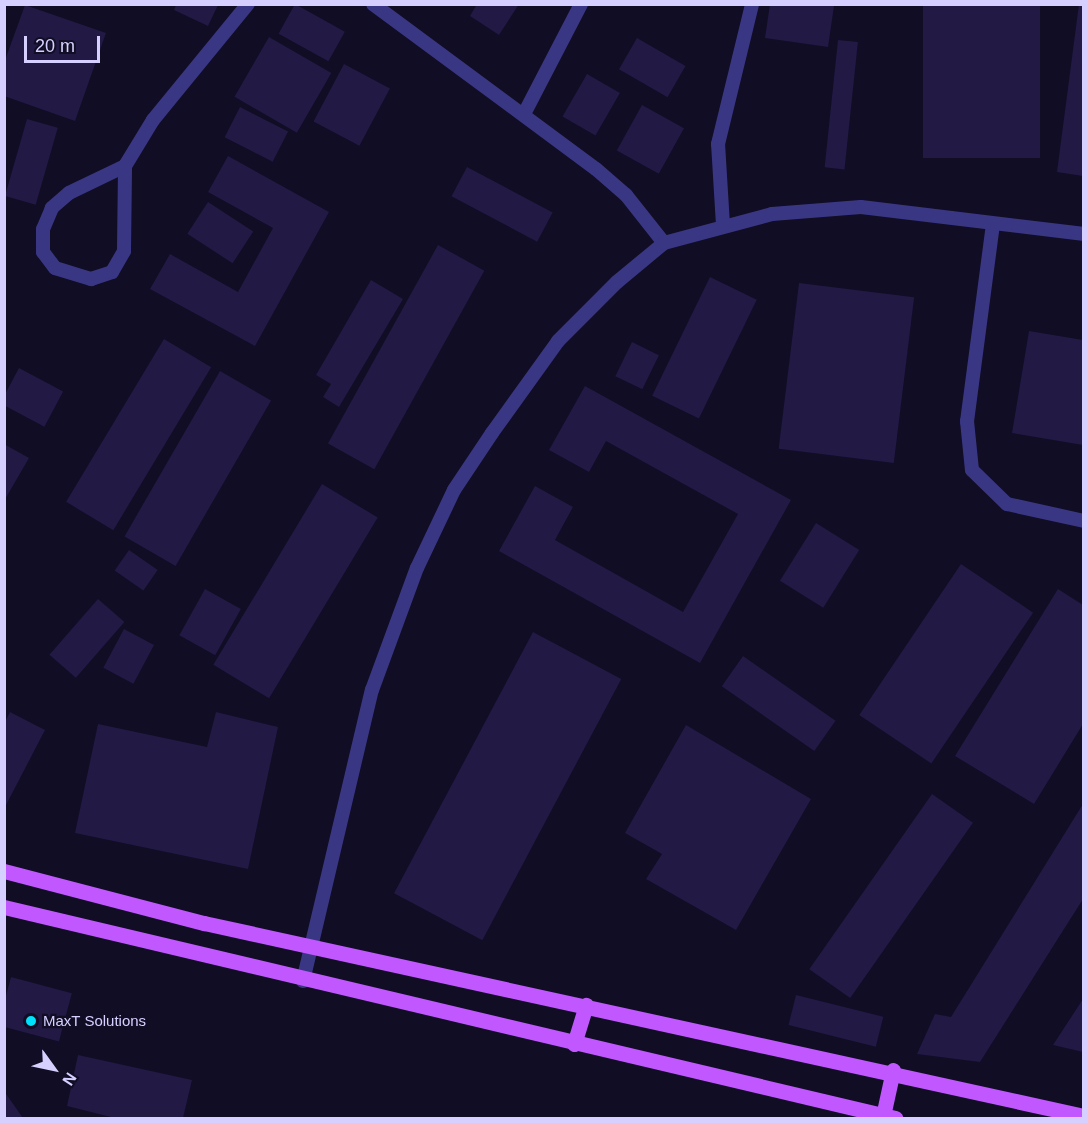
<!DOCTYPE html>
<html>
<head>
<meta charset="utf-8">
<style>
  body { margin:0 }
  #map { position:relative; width:1088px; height:1123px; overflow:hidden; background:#110d24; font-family:Helvetica,sans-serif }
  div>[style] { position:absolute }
  .building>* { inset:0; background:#221945; transform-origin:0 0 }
  .service>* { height:14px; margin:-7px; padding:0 7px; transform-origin:7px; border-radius:7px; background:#393784 }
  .primary>* { height:15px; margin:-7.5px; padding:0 7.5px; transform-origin:7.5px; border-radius:7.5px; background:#c057ff }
  .dots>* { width:16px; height:16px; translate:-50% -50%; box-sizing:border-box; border:3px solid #110d24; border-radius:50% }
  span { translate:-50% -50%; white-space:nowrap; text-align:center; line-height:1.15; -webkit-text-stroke:4.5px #110d24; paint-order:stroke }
  .poi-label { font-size:15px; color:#d5d0ff }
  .left { translate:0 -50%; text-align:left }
  .frame { position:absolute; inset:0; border:6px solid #d5d0ff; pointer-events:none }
  .north { position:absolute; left:24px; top:1039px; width:60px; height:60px; -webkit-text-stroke:4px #110d24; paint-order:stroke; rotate:123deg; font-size:16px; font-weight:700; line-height:24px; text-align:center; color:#d5d0ff }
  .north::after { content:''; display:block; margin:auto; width:21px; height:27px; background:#d5d0ff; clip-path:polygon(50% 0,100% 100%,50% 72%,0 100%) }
  .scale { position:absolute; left:24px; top:36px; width:76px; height:27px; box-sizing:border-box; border:3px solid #d5d0ff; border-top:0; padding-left:8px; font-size:18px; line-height:21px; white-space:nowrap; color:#d5d0ff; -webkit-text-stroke:4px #110d24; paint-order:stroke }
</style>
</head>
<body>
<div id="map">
  <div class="building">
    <i style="left:295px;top:4px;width:57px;height:34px;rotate:29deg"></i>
    <i style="clip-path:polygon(477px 4px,519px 4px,499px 35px,470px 16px)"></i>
    <i style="clip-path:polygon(770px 4px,834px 6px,828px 47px,765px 38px)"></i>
    <i style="left:923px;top:4px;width:117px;height:154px"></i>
    <i style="clip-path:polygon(1079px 4px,1083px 4px,1083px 176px,1057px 172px)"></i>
    <i style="clip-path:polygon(25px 5px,106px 33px,75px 121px,4px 96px,4px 63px)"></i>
    <i style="clip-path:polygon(176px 5px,218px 5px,208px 26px,174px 10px)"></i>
    <i style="left:269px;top:37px;width:72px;height:69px;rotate:30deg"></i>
    <i style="left:637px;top:38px;width:56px;height:36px;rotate:30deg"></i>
    <i style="left:838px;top:40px;width:20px;height:128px;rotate:6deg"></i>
    <i style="left:344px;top:64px;width:52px;height:65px;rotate:28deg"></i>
    <i style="left:587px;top:74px;width:38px;height:49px;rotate:30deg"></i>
    <i style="left:642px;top:105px;width:48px;height:52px;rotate:29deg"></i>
    <i style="left:240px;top:107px;width:54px;height:34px;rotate:27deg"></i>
    <i style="left:27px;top:119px;width:32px;height:80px;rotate:16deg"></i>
    <i style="clip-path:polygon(228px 156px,329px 212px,255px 346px,150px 289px,170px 254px,238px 292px,273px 228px,208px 192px)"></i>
    <i style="left:467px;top:167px;width:97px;height:33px;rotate:28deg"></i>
    <i style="left:208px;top:202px;width:54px;height:38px;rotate:33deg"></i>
    <i style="left:438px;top:245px;width:53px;height:227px;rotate:29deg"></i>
    <i style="left:710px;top:277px;width:52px;height:132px;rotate:26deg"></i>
    <i style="clip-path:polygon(371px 280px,403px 299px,339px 407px,323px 397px,331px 384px,316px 375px)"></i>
    <i style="left:799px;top:283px;width:116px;height:167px;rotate:7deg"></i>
    <i style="clip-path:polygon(1029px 331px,1083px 340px,1083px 445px,1012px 433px)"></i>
    <i style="left:164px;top:339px;width:55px;height:190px;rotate:31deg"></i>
    <i style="left:632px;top:342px;width:30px;height:38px;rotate:26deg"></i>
    <i style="left:19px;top:368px;width:50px;height:40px;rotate:28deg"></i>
    <i style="left:220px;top:371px;width:59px;height:191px;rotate:30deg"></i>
    <i style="clip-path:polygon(585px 386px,791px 500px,700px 663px,499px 551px,535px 486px,573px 507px,555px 540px,683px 612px,738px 514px,606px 441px,589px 472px,549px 450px)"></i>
    <i style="clip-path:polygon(4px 444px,29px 458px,4px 501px)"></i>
    <i style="left:322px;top:484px;width:65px;height:211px;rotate:31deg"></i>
    <i style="left:816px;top:523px;width:51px;height:68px;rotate:32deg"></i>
    <i style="left:129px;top:550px;width:35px;height:25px;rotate:35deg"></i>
    <i style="left:961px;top:564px;width:87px;height:182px;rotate:34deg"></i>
    <i style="left:205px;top:589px;width:41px;height:53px;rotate:29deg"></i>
    <i style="clip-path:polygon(1058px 589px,1083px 605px,1083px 724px,1034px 804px,955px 756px)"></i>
    <i style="left:98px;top:599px;width:35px;height:74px;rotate:41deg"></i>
    <i style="left:124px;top:629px;width:34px;height:44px;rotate:28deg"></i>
    <i style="left:533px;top:632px;width:100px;height:296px;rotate:28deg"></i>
    <i style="left:743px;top:656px;width:113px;height:37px;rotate:35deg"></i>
    <i style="clip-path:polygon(10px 712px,45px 730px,5px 807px,5px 722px)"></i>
    <i style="clip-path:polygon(216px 712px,278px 727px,248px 869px,75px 833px,98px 724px,207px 747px)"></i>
    <i style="clip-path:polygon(686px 725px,811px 799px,736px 930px,646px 879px,662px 854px,625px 833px)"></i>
    <i style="left:932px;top:794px;width:50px;height:214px;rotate:35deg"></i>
    <i style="clip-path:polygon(1083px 804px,1083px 899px,980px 1062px,917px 1054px,935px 1014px,951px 1017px)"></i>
    <i style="left:11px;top:977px;width:63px;height:50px;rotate:15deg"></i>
    <i style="left:796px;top:995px;width:90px;height:31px;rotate:14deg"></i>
    <i style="clip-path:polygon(1083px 999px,1083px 1052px,1053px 1045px)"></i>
    <i style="clip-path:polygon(78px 1055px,192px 1080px,183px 1118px,115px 1118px,67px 1106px)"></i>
    <i style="clip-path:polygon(4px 1091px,23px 1118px,4px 1118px)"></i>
  </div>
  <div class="service">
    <i style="left:373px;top:4px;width:277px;rotate:36.5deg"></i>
    <i style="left:596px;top:169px;width:40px;rotate:41deg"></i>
    <i style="left:626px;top:195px;width:61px;rotate:51.6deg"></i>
    <i style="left:524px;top:114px;width:124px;rotate:-62.6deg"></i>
    <i style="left:125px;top:166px;width:62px;rotate:154.3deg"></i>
    <i style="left:69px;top:193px;width:23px;rotate:139deg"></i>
    <i style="left:52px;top:208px;width:23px;rotate:113deg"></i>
    <i style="left:43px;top:229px;width:23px;rotate:90deg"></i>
    <i style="left:43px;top:252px;width:20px;rotate:53deg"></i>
    <i style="left:55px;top:268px;width:38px;rotate:17deg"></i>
    <i style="left:91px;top:279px;width:22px;rotate:-18deg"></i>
    <i style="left:112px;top:272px;width:24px;rotate:-60deg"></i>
    <i style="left:124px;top:251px;width:85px;rotate:-89.3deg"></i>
    <i style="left:125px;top:166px;width:54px;rotate:-58.7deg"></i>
    <i style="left:153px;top:120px;width:150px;rotate:-50.7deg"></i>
    <i style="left:993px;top:224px;width:199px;rotate:97.5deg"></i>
    <i style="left:967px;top:421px;width:49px;rotate:84.2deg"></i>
    <i style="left:972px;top:470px;width:49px;rotate:44.2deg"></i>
    <i style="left:1007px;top:504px;width:79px;rotate:12.4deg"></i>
    <i style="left:723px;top:225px;width:81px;rotate:-93.5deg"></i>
    <i style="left:718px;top:144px;width:144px;rotate:-76.3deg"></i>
    <i style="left:303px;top:981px;width:299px;rotate:-76.7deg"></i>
    <i style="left:372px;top:690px;width:130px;rotate:-69.8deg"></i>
    <i style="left:417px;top:568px;width:86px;rotate:-64.6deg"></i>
    <i style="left:454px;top:490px;width:69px;rotate:-56.3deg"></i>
    <i style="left:492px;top:433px;width:113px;rotate:-54.3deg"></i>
    <i style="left:558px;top:341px;width:83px;rotate:-45deg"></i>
    <i style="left:617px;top:282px;width:61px;rotate:-39.7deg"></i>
    <i style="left:664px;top:243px;width:112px;rotate:-15deg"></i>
    <i style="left:772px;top:214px;width:89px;rotate:-4.5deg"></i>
    <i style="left:861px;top:207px;width:225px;rotate:6.9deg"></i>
  </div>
  <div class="primary">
    <i style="left:4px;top:871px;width:207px;rotate:14.6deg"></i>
    <i style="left:204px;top:923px;width:901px;rotate:12.37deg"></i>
    <i style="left:4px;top:907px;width:916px;rotate:13.32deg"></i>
    <i style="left:574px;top:1044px;width:41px;rotate:-72.9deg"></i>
    <i style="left:883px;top:1116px;width:47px;rotate:-77.7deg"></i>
  </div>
  <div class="dots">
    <i style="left:31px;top:1021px;background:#00e2fb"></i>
  </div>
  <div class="poi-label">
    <span class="left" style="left:43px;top:1021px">MaxT Solutions</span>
  </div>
  <div class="frame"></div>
  <div class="north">N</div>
  <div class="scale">20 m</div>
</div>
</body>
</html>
